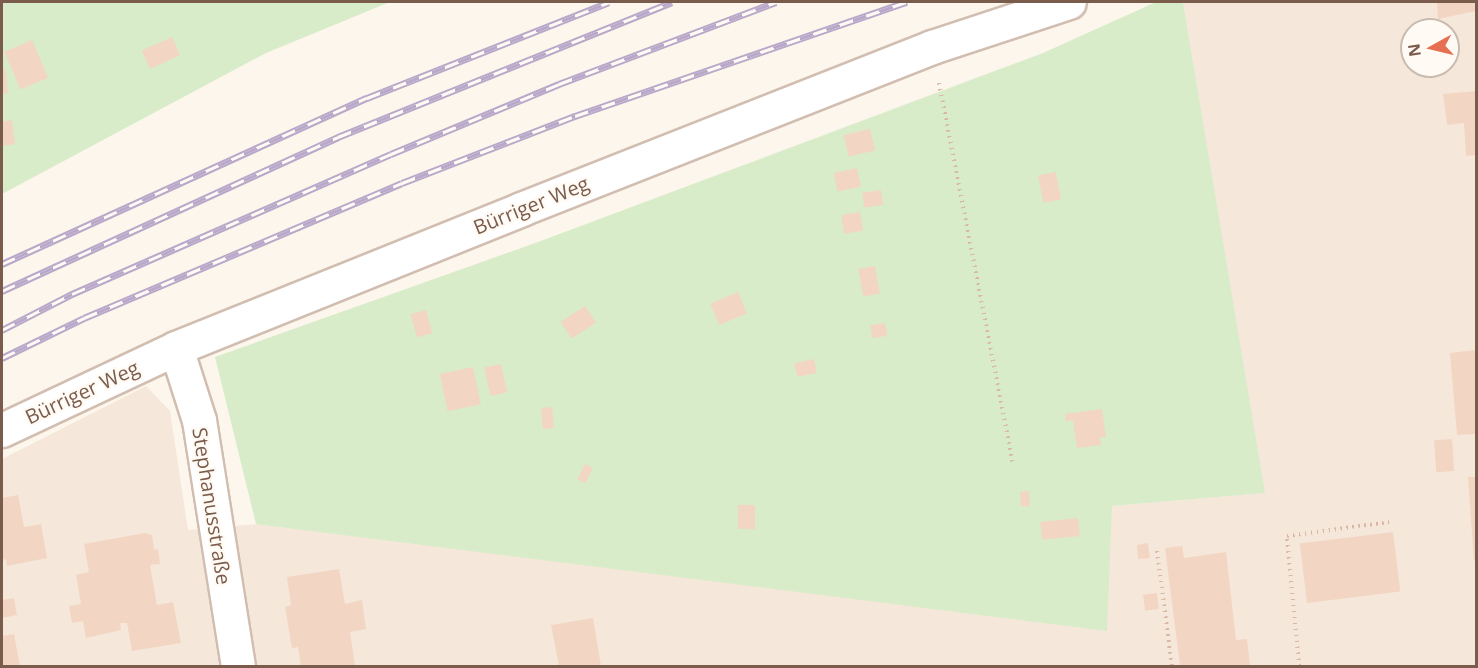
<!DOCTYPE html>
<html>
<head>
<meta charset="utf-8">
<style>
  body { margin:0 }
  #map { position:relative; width:1478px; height:668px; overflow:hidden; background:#fdf6ec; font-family:"Open Sans",sans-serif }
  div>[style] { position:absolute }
  .residential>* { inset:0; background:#f5e8da }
  .green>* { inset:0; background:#d8ecc9 }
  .building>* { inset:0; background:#f3d5c3; transform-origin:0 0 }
  .path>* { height:4px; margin-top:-2px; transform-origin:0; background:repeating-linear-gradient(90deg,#d9b8a5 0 1.5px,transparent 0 6px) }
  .roads { filter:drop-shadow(2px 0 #d1beb0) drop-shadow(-2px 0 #d1beb0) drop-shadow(0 2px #d1beb0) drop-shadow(0 -2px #d1beb0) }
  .street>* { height:33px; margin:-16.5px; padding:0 16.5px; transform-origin:16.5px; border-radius:16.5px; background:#fff }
  .rail>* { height:7px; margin-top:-3.5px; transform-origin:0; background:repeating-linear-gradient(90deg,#fffaf3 0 14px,#b9a8c9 0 28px); box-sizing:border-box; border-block:2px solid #b9a8c9 }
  span { translate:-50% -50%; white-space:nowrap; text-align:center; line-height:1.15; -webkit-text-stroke:4.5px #fffaf3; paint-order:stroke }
  .street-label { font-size:20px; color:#7a5c4d }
  .frame { position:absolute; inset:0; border:3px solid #7a5c4d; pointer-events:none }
  .north { position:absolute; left:1400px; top:18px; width:60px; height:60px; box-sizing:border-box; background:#fffaf3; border:2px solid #cabbb1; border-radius:50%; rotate:262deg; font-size:16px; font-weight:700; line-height:24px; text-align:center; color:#7a5c4d }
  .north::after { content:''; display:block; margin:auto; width:21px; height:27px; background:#e76f51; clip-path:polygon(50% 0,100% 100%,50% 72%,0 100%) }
</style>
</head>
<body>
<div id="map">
  <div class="residential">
    <i style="clip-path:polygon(evenodd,1183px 2px,1476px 2px,1476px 666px,2px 666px,2px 459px,146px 386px,170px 411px,188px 530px,256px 524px,1112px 506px,1264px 493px,1183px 2px,1412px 30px,1448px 30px,1448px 66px,1412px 66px,1412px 30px)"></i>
  </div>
  <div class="green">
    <i style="clip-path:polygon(2px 2px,390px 2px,266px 53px,2px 194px)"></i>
    <i style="clip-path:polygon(1156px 2px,1183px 2px,1265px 493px,1112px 506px,1107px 631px,256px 524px,215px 357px,538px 242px,1043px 53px)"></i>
  </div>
  <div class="building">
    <i style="clip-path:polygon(1437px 2px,1476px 2px,1476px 11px,1438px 19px)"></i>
    <i style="left:172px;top:37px;width:20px;height:33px;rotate:66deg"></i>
    <i style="left:32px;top:40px;width:41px;height:30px;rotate:67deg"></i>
    <i style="clip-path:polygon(2px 69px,5px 69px,8px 93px,2px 94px)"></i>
    <i style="clip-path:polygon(1476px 91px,1476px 155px,1466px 156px,1464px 123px,1447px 125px,1443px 94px)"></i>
    <i style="clip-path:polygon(12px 120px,15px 144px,2px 146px,2px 122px)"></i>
    <i style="left:870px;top:129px;width:22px;height:27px;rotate:77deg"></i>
    <i style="left:857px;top:168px;width:19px;height:24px;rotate:78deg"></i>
    <i style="left:1056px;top:172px;width:28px;height:18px;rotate:80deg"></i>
    <i style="left:881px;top:190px;width:15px;height:19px;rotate:82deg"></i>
    <i style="left:860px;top:212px;width:19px;height:19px;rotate:81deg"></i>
    <i style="left:875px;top:266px;width:28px;height:17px;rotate:80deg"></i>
    <i style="left:738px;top:292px;width:23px;height:30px;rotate:67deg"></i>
    <i style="left:585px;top:306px;width:20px;height:29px;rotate:57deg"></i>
    <i style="left:426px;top:310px;width:24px;height:16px;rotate:75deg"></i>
    <i style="left:885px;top:323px;width:13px;height:15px;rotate:81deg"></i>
    <i style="clip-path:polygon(1476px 350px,1476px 434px,1457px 435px,1450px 353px)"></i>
    <i style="left:814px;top:359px;width:14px;height:20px;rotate:78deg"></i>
    <i style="left:501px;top:364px;width:29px;height:17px;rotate:78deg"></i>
    <i style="left:473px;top:367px;width:38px;height:34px;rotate:78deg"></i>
    <i style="left:552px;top:407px;width:21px;height:11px;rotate:85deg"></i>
    <i style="clip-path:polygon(1102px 409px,1106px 437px,1100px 437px,1101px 445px,1077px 448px,1073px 420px,1066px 421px,1065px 414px)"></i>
    <i style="left:1452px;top:439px;width:32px;height:18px;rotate:86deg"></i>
    <i style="left:585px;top:464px;width:9px;height:17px;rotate:27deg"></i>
    <i style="clip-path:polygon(1468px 477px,1476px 477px,1476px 561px,1474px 561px)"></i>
    <i style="left:1029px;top:491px;width:15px;height:9px;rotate:86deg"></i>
    <i style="clip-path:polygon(18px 495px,24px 527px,41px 524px,47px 558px,7px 566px,6px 559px,2px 560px,2px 498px)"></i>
    <i style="left:738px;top:505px;width:17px;height:24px"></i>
    <i style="left:1078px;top:518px;width:18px;height:38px;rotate:84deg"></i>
    <i style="left:1393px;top:532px;width:60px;height:94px;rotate:83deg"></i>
    <i style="clip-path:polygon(145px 533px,152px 535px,154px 550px,158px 549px,160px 564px,150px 565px,157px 605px,173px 602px,181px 643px,132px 651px,127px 623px,120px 623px,121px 630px,86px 638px,83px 621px,72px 623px,69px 606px,81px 604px,76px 575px,89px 572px,84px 544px)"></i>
    <i style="clip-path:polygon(1148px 543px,1150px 558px,1138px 559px,1137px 545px)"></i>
    <i style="clip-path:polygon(1182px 546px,1184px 558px,1226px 552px,1236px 640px,1247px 639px,1250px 666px,1180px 666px,1165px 548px)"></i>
    <i style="clip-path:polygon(339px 569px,345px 604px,362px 600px,366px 629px,350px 632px,355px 666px,301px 666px,298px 647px,292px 648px,285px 607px,291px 605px,287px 577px)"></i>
    <i style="left:1157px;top:593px;width:16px;height:14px;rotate:83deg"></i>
    <i style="clip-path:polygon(14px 598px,17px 615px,2px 618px,2px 600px)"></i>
    <i style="clip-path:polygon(593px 618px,601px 666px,559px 666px,551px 625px)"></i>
    <i style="clip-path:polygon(14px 634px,20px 666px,2px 666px,2px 636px)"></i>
  </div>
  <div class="path">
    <i style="left:939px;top:83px;width:386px;rotate:79deg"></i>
    <i style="left:1157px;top:551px;width:116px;rotate:82.6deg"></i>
    <i style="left:1299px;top:666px;width:131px;rotate:-95.3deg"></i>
    <i style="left:1287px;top:536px;width:103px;rotate:-7.8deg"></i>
  </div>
  <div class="roads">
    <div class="street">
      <i style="left:176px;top:348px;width:76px;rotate:72.3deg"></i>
      <i style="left:199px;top:420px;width:249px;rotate:81deg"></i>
      <i style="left:2px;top:430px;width:192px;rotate:-25.2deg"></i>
      <i style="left:176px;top:348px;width:372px;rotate:-21.9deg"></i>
      <i style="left:521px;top:209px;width:442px;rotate:-21.5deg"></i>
      <i style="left:932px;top:47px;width:144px;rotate:-18.2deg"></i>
    </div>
  </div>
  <div class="rail">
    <i style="left:2px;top:264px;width:401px;rotate:-24.5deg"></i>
    <i style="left:367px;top:98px;width:260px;rotate:-21.6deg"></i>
    <i style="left:2px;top:291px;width:370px;rotate:-24.6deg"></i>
    <i style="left:338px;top:137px;width:360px;rotate:-22deg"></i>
    <i style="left:2px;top:330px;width:79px;rotate:-27.2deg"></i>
    <i style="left:72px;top:294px;width:348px;rotate:-23.7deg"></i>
    <i style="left:391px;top:154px;width:182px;rotate:-22.6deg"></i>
    <i style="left:559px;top:84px;width:232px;rotate:-20.7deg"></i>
    <i style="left:2px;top:358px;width:91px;rotate:-26deg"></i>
    <i style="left:84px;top:318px;width:345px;rotate:-23deg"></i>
    <i style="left:402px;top:183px;width:186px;rotate:-21.2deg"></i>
    <i style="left:575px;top:116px;width:351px;rotate:-19deg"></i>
  </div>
  <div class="street-label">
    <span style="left:531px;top:205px;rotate:-22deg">Bürriger Weg</span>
    <span style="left:82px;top:392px;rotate:-25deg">Bürriger Weg</span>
    <span style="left:212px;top:506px;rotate:81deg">Stephanusstraße</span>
  </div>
  <div class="frame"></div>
  <div class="north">N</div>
</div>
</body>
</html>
